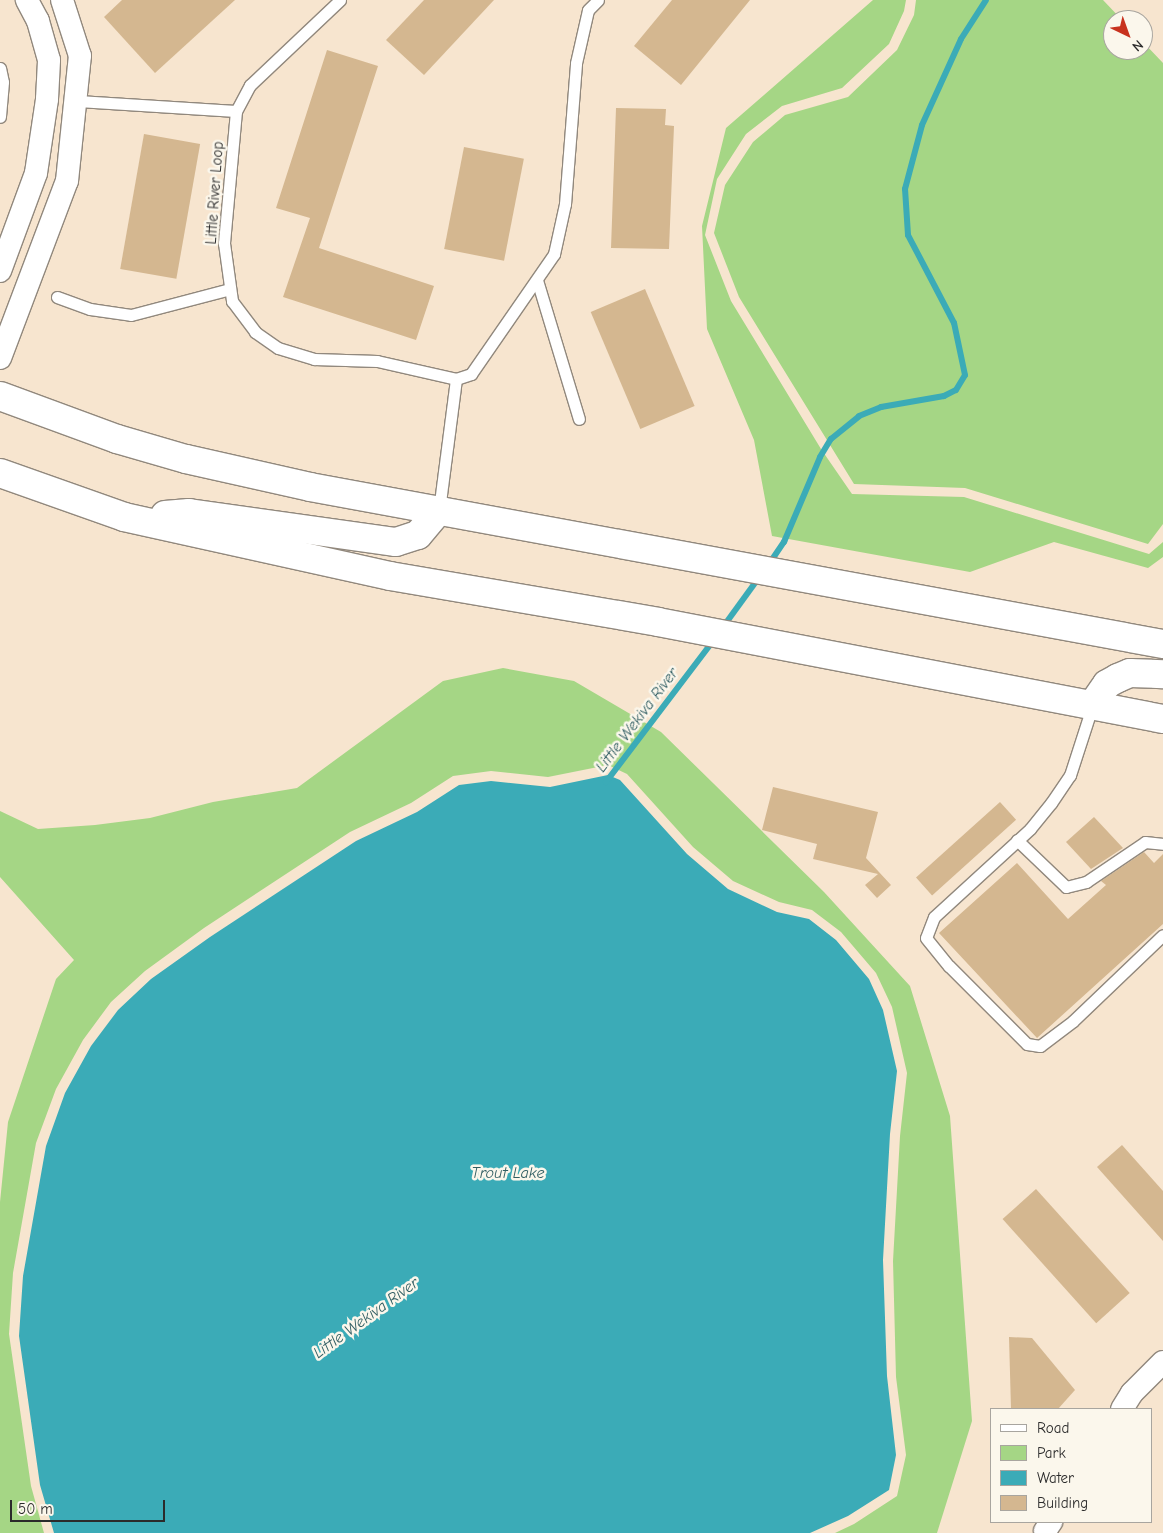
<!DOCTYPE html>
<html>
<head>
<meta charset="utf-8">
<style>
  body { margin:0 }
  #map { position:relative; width:1163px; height:1533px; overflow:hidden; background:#f7e5cf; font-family:"Comic Neue",sans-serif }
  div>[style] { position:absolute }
  .green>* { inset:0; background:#a5d685 }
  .water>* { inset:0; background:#3babb7 }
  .stream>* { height:6px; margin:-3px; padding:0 3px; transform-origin:3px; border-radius:3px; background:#3babb7 }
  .building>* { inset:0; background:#d4b790; transform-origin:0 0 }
  .roads { filter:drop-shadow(1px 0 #91887d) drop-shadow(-1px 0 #91887d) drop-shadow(0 1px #91887d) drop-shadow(0 -1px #91887d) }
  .service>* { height:11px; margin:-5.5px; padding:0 5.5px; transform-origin:5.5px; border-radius:5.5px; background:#fff }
  .minor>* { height:22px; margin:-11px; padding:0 11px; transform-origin:11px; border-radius:11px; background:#fff }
  .primary>* { height:28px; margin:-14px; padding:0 14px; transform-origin:14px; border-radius:14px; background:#fff }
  span { translate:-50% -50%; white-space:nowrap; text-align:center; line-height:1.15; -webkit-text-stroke:5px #fbf7ec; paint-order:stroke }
  .street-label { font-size:15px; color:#2b2b2b }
  .water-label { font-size:16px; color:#315e63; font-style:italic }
  .legend { position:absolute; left:990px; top:1408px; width:162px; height:115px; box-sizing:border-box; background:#fbf7ec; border:1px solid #a8a59f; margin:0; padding:6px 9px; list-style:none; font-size:15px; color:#2b2b2b }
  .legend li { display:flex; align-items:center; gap:10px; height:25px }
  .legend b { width:25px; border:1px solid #a8a59f }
  .north { position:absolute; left:1103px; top:10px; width:50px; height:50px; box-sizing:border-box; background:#fbf7ec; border:1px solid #a8a59f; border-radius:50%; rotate:138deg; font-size:14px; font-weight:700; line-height:20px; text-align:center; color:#2b2b2b }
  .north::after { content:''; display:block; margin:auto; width:18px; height:22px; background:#c8321e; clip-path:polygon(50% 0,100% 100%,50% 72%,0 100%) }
  .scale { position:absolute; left:10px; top:1500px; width:155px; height:22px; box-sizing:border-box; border:2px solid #2b2b2b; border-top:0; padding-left:6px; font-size:15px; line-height:18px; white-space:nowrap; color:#2b2b2b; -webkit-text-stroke:4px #fbf7ec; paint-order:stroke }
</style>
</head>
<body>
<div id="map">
  <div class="green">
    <i style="clip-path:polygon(873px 0,906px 0,904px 11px,889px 44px,842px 88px,782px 106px,746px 134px,717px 179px,705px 235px,731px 301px,821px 449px,852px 494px,964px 497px,1149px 554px,1163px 542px,1163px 557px,1148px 568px,1054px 542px,970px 572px,772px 536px,754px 440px,707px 329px,702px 226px,726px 128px)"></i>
    <i style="clip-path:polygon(916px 0,1103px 0,1122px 20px,1113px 20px,1113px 50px,1143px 50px,1143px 42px,1163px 63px,1163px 524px,1148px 544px,965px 488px,854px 484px,739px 297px,714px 233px,725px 185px,753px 142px,785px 115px,848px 97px,897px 50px,914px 15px)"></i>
    <i style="clip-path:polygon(503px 668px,574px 681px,661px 732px,824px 892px,910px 986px,950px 1116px,972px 1421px,937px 1533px,835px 1533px,854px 1524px,897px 1496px,906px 1455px,896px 1377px,893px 1261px,900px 1136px,907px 1073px,892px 1007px,876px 973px,841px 932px,812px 910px,779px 902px,733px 881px,693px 847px,627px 774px,608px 765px,548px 777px,491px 771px,453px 776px,411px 803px,350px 832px,204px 928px,145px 971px,111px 1002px,83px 1040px,56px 1089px,36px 1143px,13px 1273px,9px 1334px,31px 1486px,44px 1533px,0 1533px,0 1202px,8px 1122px,56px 979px,74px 960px,0 877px,0 811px,38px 829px,95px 825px,150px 818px,213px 802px,297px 788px,443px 681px)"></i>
  </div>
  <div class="water">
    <i style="clip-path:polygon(608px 775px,620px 780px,687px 854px,728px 889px,777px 912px,809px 919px,836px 940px,869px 979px,883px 1010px,897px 1071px,890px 1134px,883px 1260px,887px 1376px,896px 1455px,889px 1490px,848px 1516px,810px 1533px,54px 1533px,40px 1485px,19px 1336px,23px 1276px,46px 1146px,65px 1093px,91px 1046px,118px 1010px,151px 979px,210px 937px,356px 841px,417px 812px,459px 785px,491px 781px,550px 787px)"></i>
  </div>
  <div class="stream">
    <i style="left:769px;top:564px;width:27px;rotate:-56deg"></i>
    <i style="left:784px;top:542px;width:92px;rotate:-67deg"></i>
    <i style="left:820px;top:457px;width:21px;rotate:-59deg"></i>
    <i style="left:831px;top:439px;width:36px;rotate:-39deg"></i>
    <i style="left:859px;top:416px;width:24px;rotate:-22deg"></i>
    <i style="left:881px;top:407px;width:64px;rotate:-9.9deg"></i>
    <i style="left:944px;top:396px;width:13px;rotate:-27deg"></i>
    <i style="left:956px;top:390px;width:17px;rotate:-59deg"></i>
    <i style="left:965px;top:375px;width:53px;rotate:-101.9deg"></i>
    <i style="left:954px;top:323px;width:99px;rotate:-117.6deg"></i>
    <i style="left:908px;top:235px;width:46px;rotate:-93.7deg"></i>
    <i style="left:905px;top:189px;width:66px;rotate:-75.1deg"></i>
    <i style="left:922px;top:125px;width:94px;rotate:-65.6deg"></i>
    <i style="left:961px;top:39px;width:46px;rotate:-57.3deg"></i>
    <i style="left:723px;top:627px;width:63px;rotate:-54deg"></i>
    <i style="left:606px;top:782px;width:177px;rotate:-52.8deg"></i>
  </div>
  <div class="building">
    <i style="clip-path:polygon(122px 0,235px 0,155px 73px,104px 17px)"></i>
    <i style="clip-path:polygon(424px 0,494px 0,424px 75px,386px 40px)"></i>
    <i style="clip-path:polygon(672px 0,750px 0,681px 85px,634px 46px)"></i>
    <i style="clip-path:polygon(327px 50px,378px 66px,319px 248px,434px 286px,416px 340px,283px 297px,310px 218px,276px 208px)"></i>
    <i style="clip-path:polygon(616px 108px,666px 109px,665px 125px,674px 126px,669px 249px,611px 248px)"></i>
    <i style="left:144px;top:134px;width:57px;height:137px;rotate:10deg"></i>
    <i style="left:464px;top:147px;width:61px;height:104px;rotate:11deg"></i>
    <i style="left:645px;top:289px;width:127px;height:59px;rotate:67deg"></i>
    <i style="clip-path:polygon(773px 787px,878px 812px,866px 858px,891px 885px,877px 898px,865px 885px,878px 874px,813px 859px,817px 844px,762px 830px)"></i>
    <i style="left:1000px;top:802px;width:24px;height:113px;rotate:48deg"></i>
    <i style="clip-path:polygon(1094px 817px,1123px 848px,1091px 869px,1066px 842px)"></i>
    <i style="clip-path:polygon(1144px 852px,1154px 863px,1163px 854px,1163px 924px,1037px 1038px,939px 933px,1017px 863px,1068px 919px,1106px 885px,1101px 881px)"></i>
    <i style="clip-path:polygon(1122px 1145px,1163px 1191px,1163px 1241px,1097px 1167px)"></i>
    <i style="left:1036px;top:1189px;width:140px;height:45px;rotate:48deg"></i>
    <i style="clip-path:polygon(1009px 1337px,1032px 1338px,1075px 1390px,1058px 1409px,1011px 1409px)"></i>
  </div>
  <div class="roads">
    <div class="service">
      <i style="left:340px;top:0;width:124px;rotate:136.6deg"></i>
      <i style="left:250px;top:85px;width:30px;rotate:118deg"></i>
      <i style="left:236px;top:111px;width:133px;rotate:95.2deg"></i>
      <i style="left:224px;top:243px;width:59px;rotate:82.1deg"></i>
      <i style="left:232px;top:301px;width:39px;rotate:53deg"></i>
      <i style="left:255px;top:332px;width:28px;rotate:35deg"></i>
      <i style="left:278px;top:348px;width:38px;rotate:17deg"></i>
      <i style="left:314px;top:359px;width:63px;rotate:1.8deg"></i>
      <i style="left:377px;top:361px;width:81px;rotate:12.8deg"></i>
      <i style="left:456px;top:379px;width:16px;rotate:-18deg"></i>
      <i style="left:471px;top:374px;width:146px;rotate:-55.3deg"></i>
      <i style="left:554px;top:254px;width:51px;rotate:-77.6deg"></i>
      <i style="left:565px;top:204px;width:141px;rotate:-85.5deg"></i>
      <i style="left:576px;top:63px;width:54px;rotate:-77.2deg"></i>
      <i style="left:588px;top:10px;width:14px;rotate:-45deg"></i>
      <i style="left:0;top:68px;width:14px;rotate:78deg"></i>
      <i style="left:3px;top:82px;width:35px;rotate:95deg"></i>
      <i style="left:78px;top:101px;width:158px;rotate:3.6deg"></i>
      <i style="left:537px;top:280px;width:145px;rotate:73.2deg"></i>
      <i style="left:57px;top:297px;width:35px;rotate:20deg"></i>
      <i style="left:90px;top:309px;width:41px;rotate:8.3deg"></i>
      <i style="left:131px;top:315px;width:102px;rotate:-14.7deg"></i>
      <i style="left:439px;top:510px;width:132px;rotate:-82.6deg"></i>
      <i style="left:1093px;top:704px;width:75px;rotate:107.9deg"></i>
      <i style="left:1070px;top:775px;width:34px;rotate:124deg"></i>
      <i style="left:1051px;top:803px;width:33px;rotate:129deg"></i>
      <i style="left:1030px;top:829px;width:130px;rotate:137.5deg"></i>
      <i style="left:934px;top:917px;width:22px;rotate:111deg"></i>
      <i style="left:926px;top:938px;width:36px;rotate:51deg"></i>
      <i style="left:949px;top:966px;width:110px;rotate:45deg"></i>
      <i style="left:1027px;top:1044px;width:13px;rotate:9deg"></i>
      <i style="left:1040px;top:1046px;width:41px;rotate:-37.1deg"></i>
      <i style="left:1073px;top:1021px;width:124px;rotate:-43.7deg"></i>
      <i style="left:1017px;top:840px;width:68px;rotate:43.8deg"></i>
      <i style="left:1066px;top:887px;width:21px;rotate:-14deg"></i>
      <i style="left:1086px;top:882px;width:71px;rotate:-34.1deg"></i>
      <i style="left:1145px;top:842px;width:18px;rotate:6deg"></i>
    </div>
    <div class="minor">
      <i style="left:0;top:271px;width:104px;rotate:-69.8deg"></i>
      <i style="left:36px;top:173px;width:75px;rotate:-81.5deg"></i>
      <i style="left:47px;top:99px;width:39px;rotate:-87deg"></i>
      <i style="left:49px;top:60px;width:41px;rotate:-105.8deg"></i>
      <i style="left:38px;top:21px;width:24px;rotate:-118deg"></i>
      <i style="left:0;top:358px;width:189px;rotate:-69.3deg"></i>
      <i style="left:67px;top:181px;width:126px;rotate:-84.1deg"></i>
      <i style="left:80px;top:56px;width:59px;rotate:-107.8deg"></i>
      <i style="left:1122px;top:1409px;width:19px;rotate:-58deg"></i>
      <i style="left:1132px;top:1393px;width:44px;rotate:-45deg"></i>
      <i style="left:1045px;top:1531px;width:11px;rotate:-56deg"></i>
    </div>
    <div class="primary">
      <i style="left:0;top:396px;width:125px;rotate:20.2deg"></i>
      <i style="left:117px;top:439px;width:72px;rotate:16.2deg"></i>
      <i style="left:186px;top:459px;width:127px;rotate:12.7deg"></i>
      <i style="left:310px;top:487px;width:867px;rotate:10.43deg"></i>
      <i style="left:0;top:473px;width:132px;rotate:19.5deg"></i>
      <i style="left:124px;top:517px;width:272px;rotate:12.5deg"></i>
      <i style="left:390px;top:576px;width:272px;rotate:9.7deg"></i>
      <i style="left:658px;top:622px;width:514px;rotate:10.87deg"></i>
      <i style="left:165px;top:515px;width:24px;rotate:-5deg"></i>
      <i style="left:189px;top:513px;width:209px;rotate:8deg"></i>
      <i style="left:396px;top:542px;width:23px;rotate:-18deg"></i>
      <i style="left:418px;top:535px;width:33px;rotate:-50deg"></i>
      <i style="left:1093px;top:704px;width:24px;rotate:-55deg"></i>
      <i style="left:1107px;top:684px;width:13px;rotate:-29deg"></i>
      <i style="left:1118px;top:678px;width:13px;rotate:-23deg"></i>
      <i style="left:1130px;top:673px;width:33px;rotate:2deg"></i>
    </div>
  </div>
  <div class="street-label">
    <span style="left:215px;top:193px;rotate:-86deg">Little River Loop</span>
  </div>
  <div class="water-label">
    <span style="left:637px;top:720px;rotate:-53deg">Little Wekiva River</span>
    <span style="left:508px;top:1173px">Trout Lake</span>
    <span style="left:366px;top:1318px;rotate:-36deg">Little Wekiva River</span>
  </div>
  <ul class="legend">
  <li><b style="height:6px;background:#fff"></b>Road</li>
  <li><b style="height:14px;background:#a5d685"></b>Park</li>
  <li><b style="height:14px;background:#3babb7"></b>Water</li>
  <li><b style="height:14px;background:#d4b790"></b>Building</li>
  </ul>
  <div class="north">N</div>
  <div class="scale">50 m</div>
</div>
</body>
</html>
